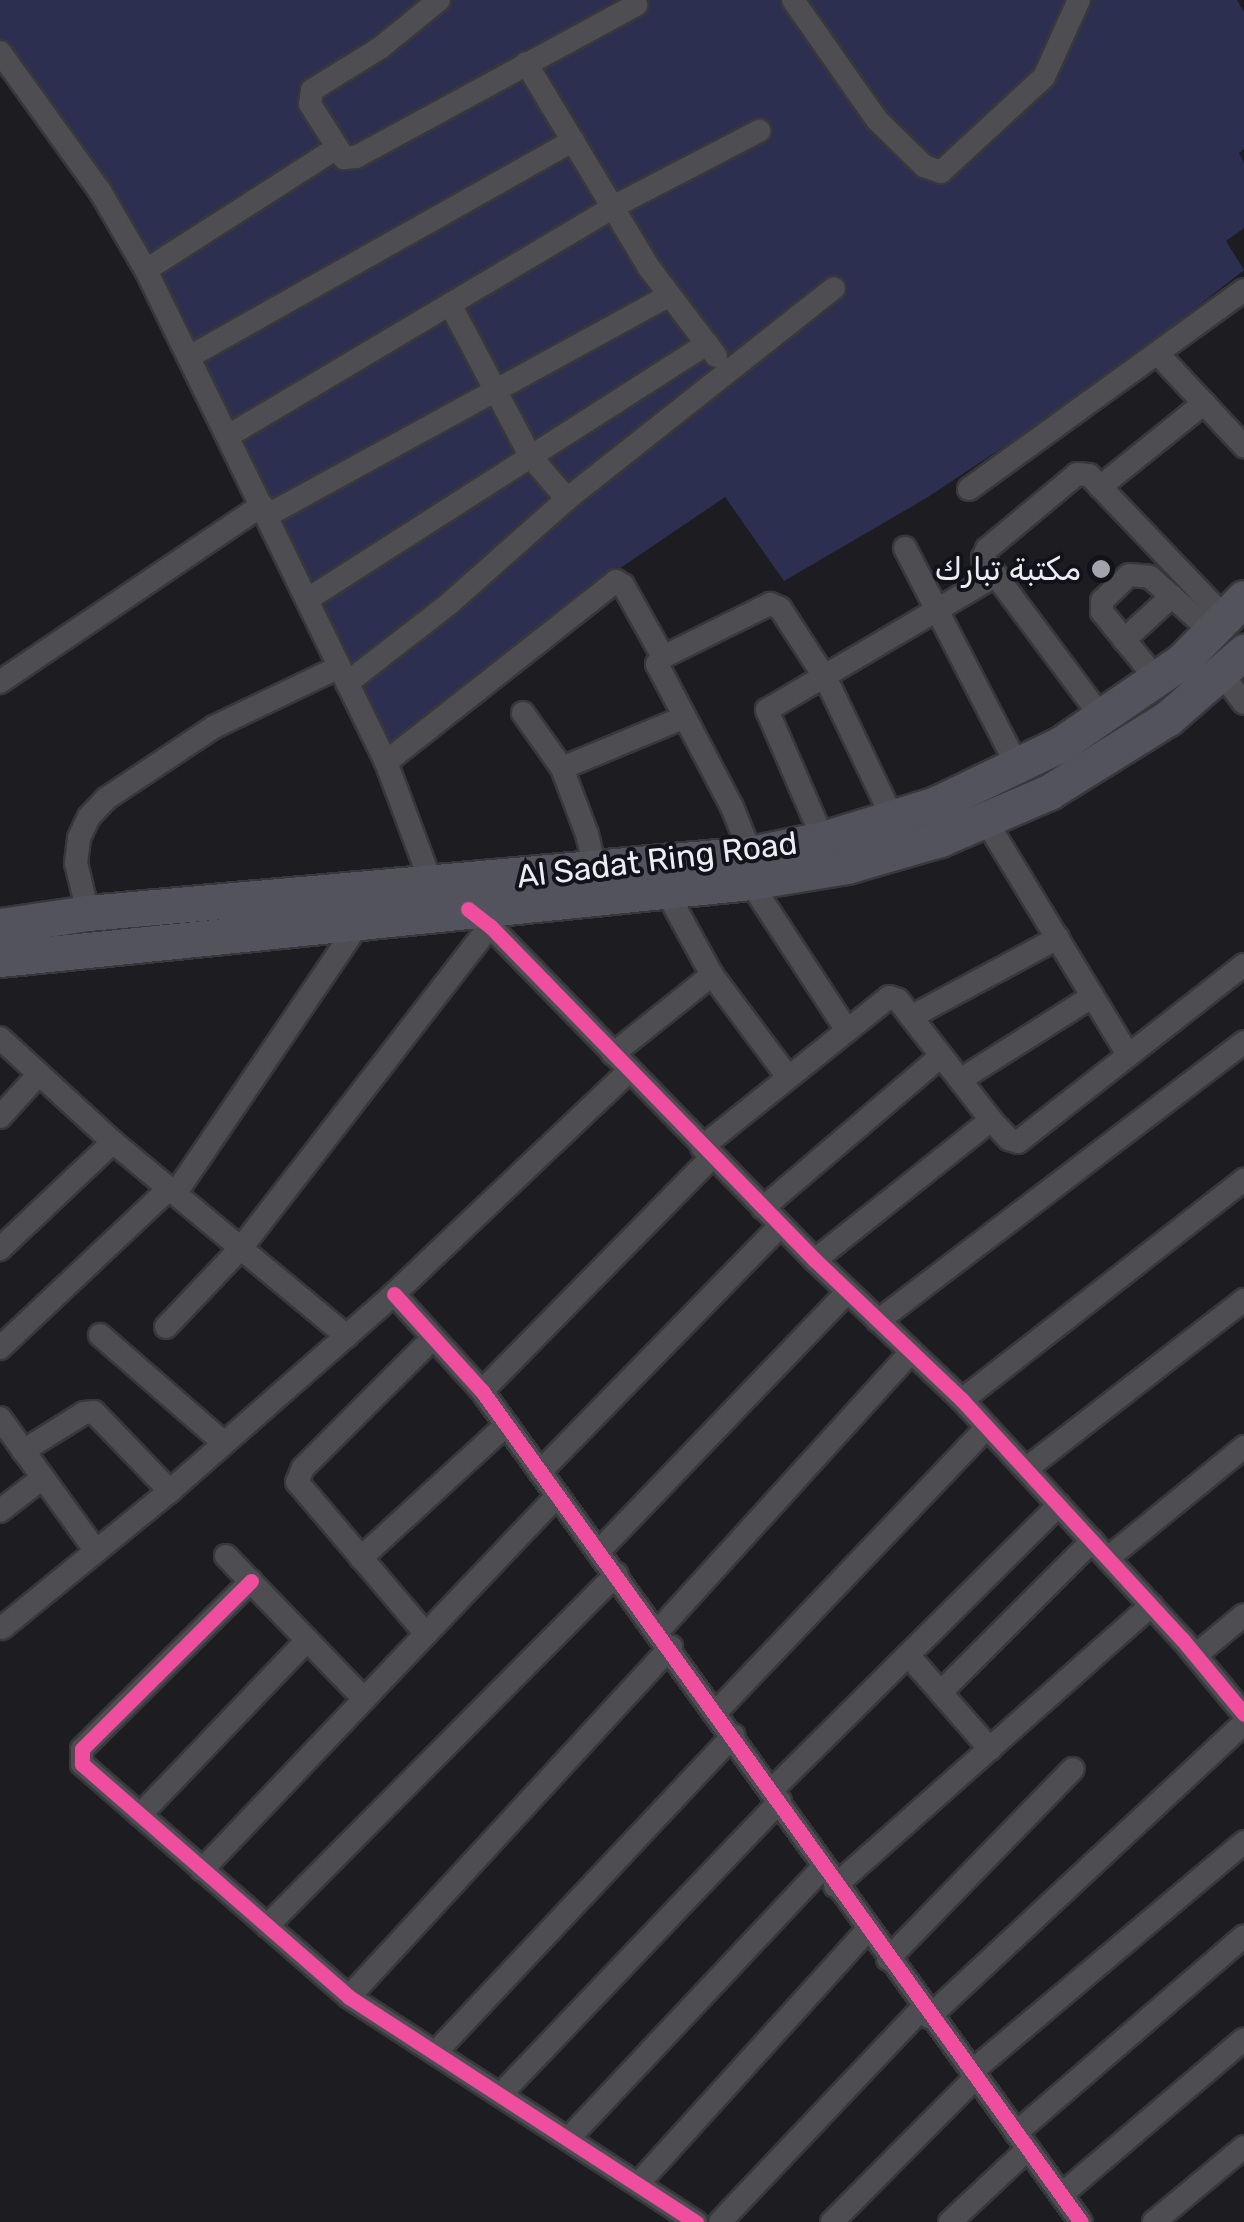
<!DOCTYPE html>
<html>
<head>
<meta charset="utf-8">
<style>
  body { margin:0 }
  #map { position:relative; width:1244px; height:2222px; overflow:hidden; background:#1c1c21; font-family:Rubik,"Noto Naskh Arabic",sans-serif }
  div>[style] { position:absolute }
  .green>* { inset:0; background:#2d2f51 }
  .roads { filter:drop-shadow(2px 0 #38383c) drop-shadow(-2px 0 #38383c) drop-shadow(0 2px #38383c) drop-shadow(0 -2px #38383c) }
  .minor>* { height:22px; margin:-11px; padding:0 11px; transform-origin:11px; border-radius:11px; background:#4e4e52 }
  .highway>* { height:35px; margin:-17.5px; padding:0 17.5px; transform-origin:17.5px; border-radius:17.5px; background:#53535e }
  .cycleway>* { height:15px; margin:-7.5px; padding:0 7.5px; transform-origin:7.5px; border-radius:7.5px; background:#ef4d9e }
  .dots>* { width:28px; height:28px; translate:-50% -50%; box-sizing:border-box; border:5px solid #11121a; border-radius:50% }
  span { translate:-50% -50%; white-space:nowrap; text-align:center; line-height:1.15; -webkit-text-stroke:8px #11121a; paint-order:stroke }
  .poi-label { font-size:32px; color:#ececf2 }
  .right { translate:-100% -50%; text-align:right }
  .street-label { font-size:32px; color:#ececf2 }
</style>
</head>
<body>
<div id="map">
  <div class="green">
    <i style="clip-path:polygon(0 0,1237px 0,1244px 12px,1244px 149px,1239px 153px,1244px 163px,1244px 228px,1226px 241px,1244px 270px,1097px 385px,928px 497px,784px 581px,725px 497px,591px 588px,402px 740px,381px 746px,199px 360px,0 42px)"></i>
  </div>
  <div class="roads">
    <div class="minor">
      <i style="left:439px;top:0;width:76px;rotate:140.9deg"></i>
      <i style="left:380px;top:48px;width:80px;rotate:148.3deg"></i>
      <i style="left:312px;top:90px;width:14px;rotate:98deg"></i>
      <i style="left:310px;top:104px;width:64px;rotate:57.8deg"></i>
      <i style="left:344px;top:158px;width:12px;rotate:-5deg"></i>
      <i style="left:356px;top:157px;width:319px;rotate:-28.5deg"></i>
      <i style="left:793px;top:0;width:146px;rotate:55deg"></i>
      <i style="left:877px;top:120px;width:66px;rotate:44.4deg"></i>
      <i style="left:924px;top:166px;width:18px;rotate:19deg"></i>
      <i style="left:941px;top:172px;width:140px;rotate:-42.7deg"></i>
      <i style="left:1044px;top:77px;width:85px;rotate:-65.6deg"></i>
      <i style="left:0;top:52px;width:171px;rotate:54.3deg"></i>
      <i style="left:100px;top:191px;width:91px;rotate:59.8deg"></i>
      <i style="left:146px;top:270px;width:547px;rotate:64deg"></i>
      <i style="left:386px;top:762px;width:131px;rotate:69.5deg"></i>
      <i style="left:526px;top:63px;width:240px;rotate:59deg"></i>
      <i style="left:650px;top:269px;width:109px;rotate:52.8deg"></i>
      <i style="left:146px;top:270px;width:224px;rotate:-32.6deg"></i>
      <i style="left:450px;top:304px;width:172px;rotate:62.2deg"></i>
      <i style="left:530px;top:456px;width:57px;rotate:49.3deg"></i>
      <i style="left:1159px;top:355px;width:125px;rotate:47deg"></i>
      <i style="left:189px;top:357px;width:441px;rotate:-29.4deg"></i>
      <i style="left:228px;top:436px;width:448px;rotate:-30.7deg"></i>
      <i style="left:613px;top:207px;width:165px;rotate:-27.5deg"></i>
      <i style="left:1100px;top:487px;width:134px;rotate:-38.9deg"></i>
      <i style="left:969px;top:489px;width:339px;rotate:-35.9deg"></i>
      <i style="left:268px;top:515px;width:458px;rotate:-28.7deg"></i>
      <i style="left:905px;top:548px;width:246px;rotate:62.7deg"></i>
      <i style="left:308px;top:599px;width:474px;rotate:-32.6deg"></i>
      <i style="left:1124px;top:640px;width:65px;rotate:-42.5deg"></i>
      <i style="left:1222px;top:674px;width:36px;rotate:53deg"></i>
      <i style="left:1158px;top:681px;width:89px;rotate:-129.1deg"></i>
      <i style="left:1102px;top:612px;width:11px;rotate:-90deg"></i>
      <i style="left:1102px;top:601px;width:37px;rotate:-44deg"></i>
      <i style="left:1129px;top:575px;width:21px;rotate:5deg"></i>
      <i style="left:1150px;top:577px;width:83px;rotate:41.6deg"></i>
      <i style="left:0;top:682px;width:316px;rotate:-34deg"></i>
      <i style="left:347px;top:683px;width:130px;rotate:-37.8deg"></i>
      <i style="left:450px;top:603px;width:157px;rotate:-41.6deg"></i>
      <i style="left:567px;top:499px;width:340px;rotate:-38.3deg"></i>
      <i style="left:523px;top:713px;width:67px;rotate:54.7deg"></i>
      <i style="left:562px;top:768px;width:71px;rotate:69.3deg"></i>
      <i style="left:587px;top:834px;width:37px;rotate:77deg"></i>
      <i style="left:1103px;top:719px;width:201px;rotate:-126.7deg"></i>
      <i style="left:983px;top:558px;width:10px;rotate:-66deg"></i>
      <i style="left:987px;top:549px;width:117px;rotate:-39.8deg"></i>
      <i style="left:1077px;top:474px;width:12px;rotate:5deg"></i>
      <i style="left:1089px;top:475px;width:197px;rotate:46.4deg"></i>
      <i style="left:386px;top:762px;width:293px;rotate:-38.2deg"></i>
      <i style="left:616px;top:581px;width:8px;rotate:30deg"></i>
      <i style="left:623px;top:585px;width:82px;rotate:60.9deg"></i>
      <i style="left:562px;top:768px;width:131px;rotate:-22.5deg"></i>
      <i style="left:986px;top:821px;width:274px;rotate:58.7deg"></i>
      <i style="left:823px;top:839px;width:141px;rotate:-113.5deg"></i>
      <i style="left:767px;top:710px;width:266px;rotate:-30.5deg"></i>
      <i style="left:751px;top:854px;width:51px;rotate:-112deg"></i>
      <i style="left:732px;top:807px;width:161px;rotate:-117.7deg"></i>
      <i style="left:657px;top:664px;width:7px;rotate:-56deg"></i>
      <i style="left:661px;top:658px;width:122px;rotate:-26.4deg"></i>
      <i style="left:770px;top:604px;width:11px;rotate:22deg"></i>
      <i style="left:780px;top:608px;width:85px;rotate:57.1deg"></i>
      <i style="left:826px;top:679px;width:155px;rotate:64.4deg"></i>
      <i style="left:750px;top:882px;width:177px;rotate:56.8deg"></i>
      <i style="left:666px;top:891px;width:96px;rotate:61.3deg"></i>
      <i style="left:712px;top:975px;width:127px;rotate:53.3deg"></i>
      <i style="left:468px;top:909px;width:28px;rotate:38deg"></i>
      <i style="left:490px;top:926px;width:466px;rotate:45.8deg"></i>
      <i style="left:815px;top:1260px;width:203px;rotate:43.6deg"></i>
      <i style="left:962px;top:1400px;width:325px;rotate:47.4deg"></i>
      <i style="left:1182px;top:1639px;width:97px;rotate:50.4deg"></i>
      <i style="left:88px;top:913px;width:51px;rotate:-103.5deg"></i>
      <i style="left:76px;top:863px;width:25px;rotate:-83deg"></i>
      <i style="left:79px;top:838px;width:23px;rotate:-65deg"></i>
      <i style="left:89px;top:817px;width:26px;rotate:-47deg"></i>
      <i style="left:107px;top:798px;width:128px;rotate:-33.6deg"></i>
      <i style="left:214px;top:727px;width:139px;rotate:-25.6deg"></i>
      <i style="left:911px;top:1017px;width:167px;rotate:-28.3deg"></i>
      <i style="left:0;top:1038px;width:154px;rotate:42.6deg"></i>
      <i style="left:113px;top:1142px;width:156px;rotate:136.6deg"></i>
      <i style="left:613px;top:1054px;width:127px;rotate:-38.6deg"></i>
      <i style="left:960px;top:1080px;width:157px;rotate:-32.3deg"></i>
      <i style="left:0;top:1117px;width:58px;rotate:-47.8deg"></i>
      <i style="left:113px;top:1142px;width:304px;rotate:39.7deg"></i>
      <i style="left:702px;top:1147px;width:240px;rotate:-38.7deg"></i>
      <i style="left:889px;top:997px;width:9px;rotate:18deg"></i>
      <i style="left:898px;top:1000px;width:152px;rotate:52.2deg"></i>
      <i style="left:991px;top:1120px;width:26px;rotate:47deg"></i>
      <i style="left:1009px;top:1139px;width:9px;rotate:18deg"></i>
      <i style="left:1018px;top:1142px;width:287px;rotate:-38.1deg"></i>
      <i style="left:175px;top:1194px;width:333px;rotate:-55.8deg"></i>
      <i style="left:763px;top:1208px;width:234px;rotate:-40.5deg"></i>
      <i style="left:815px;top:1260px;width:225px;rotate:-38.5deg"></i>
      <i style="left:394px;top:1294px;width:131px;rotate:47.8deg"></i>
      <i style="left:482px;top:1391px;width:1024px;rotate:54.22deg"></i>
      <i style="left:878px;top:1321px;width:460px;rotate:-37.3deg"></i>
      <i style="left:166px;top:1327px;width:109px;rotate:-46.5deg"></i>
      <i style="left:241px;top:1248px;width:407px;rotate:-52.3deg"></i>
      <i style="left:100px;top:1335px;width:164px;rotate:41.1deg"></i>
      <i style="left:0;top:1348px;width:232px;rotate:-43.3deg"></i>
      <i style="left:482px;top:1391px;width:328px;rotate:-45.5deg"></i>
      <i style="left:962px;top:1400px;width:358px;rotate:-38deg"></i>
      <i style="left:0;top:1418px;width:164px;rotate:54.2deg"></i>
      <i style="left:23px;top:1451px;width:72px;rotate:-31.9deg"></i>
      <i style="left:84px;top:1413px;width:10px;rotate:-6deg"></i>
      <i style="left:94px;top:1412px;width:110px;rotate:46.1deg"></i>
      <i style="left:1026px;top:1469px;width:276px;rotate:-37.8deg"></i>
      <i style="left:540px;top:1472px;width:344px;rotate:-45.7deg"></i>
      <i style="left:0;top:1511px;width:52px;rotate:-38deg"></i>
      <i style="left:599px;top:1551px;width:359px;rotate:-46.2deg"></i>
      <i style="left:226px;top:1556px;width:199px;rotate:46deg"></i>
      <i style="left:361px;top:1558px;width:197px;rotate:-42.5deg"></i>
      <i style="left:1108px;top:1558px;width:176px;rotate:-39.2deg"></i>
      <i style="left:251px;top:1581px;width:238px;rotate:135.2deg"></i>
      <i style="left:82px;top:1749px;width:15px;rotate:90deg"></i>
      <i style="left:82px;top:1764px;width:354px;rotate:41.1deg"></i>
      <i style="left:349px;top:1997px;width:414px;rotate:33deg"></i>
      <i style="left:2px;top:1628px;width:217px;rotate:-39.2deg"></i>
      <i style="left:170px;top:1491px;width:298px;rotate:-41.3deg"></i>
      <i style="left:394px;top:1294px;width:324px;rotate:-43.5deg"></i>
      <i style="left:659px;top:1630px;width:374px;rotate:-47.8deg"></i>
      <i style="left:426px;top:1634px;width:199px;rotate:-130.3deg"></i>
      <i style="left:297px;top:1482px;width:15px;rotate:-67deg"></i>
      <i style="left:303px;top:1468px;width:184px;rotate:-45deg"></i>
      <i style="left:908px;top:1655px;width:125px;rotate:48.9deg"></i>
      <i style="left:1196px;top:1655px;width:62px;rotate:-39.8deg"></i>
      <i style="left:941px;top:1692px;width:214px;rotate:-45deg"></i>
      <i style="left:717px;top:1711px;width:392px;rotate:-46.4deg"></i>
      <i style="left:773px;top:1789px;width:403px;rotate:-44.8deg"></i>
      <i style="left:140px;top:1815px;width:242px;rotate:-46.3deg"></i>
      <i style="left:202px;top:1870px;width:516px;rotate:-46.49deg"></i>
      <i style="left:835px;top:1886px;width:423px;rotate:-41.6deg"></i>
      <i style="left:267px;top:1926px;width:496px;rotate:-45.2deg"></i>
      <i style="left:888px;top:1959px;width:265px;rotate:-45.8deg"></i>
      <i style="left:349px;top:1997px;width:476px;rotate:-47.4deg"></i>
      <i style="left:929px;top:2017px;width:431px;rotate:-43deg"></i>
      <i style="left:435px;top:2053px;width:436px;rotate:-46.8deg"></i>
      <i style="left:971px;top:2072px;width:357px;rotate:-40.1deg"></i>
      <i style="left:500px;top:2095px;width:406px;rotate:-46.4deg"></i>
      <i style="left:1016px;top:2133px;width:301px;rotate:-40.8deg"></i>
      <i style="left:568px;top:2139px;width:373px;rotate:-46.8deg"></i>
      <i style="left:638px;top:2184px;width:341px;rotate:-47.9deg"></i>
      <i style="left:1061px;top:2195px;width:240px;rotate:-40.4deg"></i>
      <i style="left:720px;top:2222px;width:296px;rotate:-46.6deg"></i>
      <i style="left:832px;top:2222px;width:203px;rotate:-45.2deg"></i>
      <i style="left:950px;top:2222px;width:107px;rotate:-43.1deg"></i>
      <i style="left:1154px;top:2222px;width:117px;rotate:-39.8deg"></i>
    </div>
    <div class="highway">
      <i style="left:0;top:926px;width:89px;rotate:-8.4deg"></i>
      <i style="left:88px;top:913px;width:666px;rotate:-5.09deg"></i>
      <i style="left:751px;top:854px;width:74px;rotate:-11.8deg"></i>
      <i style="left:823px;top:839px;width:118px;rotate:-17.2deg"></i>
      <i style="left:936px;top:804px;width:139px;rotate:-25.6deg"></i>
      <i style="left:1061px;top:744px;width:147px;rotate:-34.4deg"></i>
      <i style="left:1182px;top:661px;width:88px;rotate:-45.5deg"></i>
      <i style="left:0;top:959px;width:754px;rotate:-5.86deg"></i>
      <i style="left:750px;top:882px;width:98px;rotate:-9.4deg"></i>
      <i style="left:847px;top:866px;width:97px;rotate:-16.2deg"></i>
      <i style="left:940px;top:839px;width:119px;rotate:-23.3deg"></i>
      <i style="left:1049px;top:792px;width:140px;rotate:-31.9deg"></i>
      <i style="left:1168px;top:718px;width:101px;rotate:-41deg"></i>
    </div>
  </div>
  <div class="cycleway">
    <i style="left:468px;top:909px;width:28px;rotate:38deg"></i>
    <i style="left:490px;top:926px;width:466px;rotate:45.8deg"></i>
    <i style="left:815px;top:1260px;width:203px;rotate:43.6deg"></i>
    <i style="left:962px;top:1400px;width:325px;rotate:47.4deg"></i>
    <i style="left:1182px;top:1639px;width:97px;rotate:50.4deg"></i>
    <i style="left:394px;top:1294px;width:131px;rotate:47.8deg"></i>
    <i style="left:482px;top:1391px;width:1024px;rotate:54.22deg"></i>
    <i style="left:251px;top:1581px;width:238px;rotate:135.2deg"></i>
    <i style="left:82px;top:1749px;width:15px;rotate:90deg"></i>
    <i style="left:82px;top:1764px;width:354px;rotate:41.1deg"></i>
    <i style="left:349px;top:1997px;width:414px;rotate:33deg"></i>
  </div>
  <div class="dots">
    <i style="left:1101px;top:569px;background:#a3a3a9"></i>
  </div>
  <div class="poi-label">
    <span class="right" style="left:1081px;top:569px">مكتبة تبارك</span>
  </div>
  <div class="street-label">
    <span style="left:657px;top:860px;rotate:-7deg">Al Sadat Ring Road</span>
  </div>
</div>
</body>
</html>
